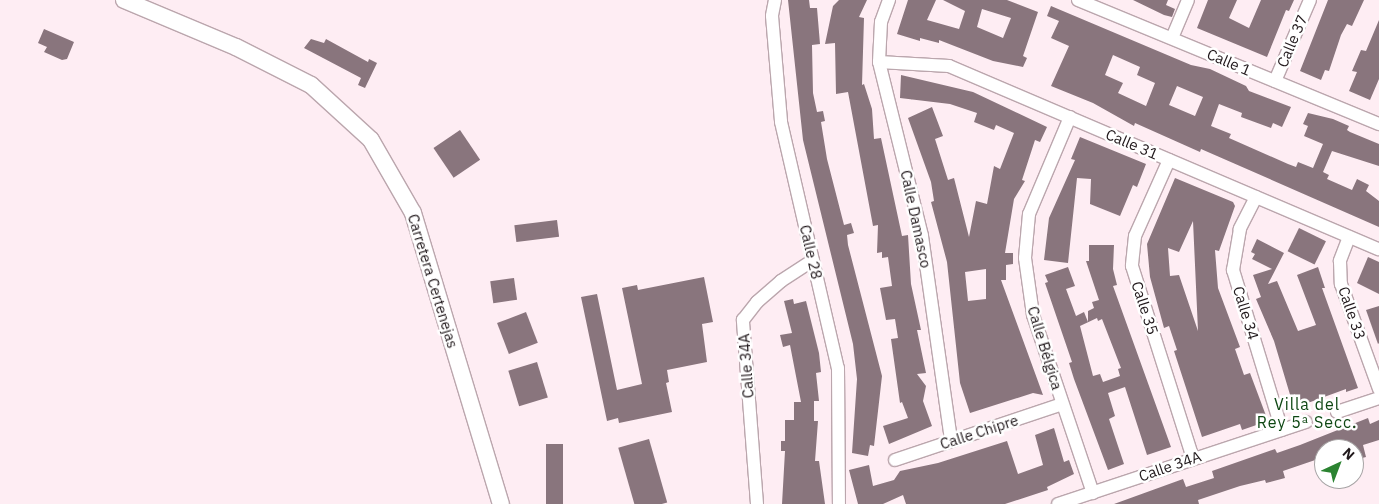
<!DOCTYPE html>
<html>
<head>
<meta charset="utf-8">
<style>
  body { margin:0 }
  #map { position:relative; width:1379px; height:504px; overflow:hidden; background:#feedf3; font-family:"IBM Plex Sans",sans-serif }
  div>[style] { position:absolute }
  .building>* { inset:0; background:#89757d; transform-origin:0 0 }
  .roads { filter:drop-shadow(1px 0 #bba6ad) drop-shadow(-1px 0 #bba6ad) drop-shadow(0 1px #bba6ad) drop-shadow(0 -1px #bba6ad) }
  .minor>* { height:12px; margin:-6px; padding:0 6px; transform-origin:6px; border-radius:6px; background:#fff }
  .major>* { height:16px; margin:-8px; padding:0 8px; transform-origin:8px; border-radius:8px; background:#fff }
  span { translate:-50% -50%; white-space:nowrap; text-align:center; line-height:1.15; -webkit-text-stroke:5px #fff; paint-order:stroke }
  .street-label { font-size:15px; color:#20181b }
  .neighbourhood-label { font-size:16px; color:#0e4713; letter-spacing:1px }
  .north { position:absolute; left:1314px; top:439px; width:50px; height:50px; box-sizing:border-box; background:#fff; border:1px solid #a6a3a4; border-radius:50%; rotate:43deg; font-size:14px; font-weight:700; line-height:20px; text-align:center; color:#20181b }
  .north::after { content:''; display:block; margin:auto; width:18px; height:22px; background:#2b8331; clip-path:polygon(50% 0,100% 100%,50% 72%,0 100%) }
</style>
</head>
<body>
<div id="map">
  <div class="building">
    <i style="clip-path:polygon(788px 0,809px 0,810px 8px,817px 8px,820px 44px,812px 45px,813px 93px,817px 112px,823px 111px,825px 121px,821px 122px,827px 159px,844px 225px,851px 223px,854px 233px,847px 235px,848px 245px,882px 376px,874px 446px,870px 445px,868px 456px,852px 453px,857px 379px,853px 344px,803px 140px)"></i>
    <i style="clip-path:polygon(839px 0,867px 0,859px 17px,864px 18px,862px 85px,864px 84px,872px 109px,874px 139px,881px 138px,902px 236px,908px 235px,911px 284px,921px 330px,917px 330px,926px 373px,917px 374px,926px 386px,923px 401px,932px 426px,889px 444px,883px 426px,908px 418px,902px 402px,900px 403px,891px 339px,898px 338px,895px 319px,886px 320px,880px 288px,892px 286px,888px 257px,882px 258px,882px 252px,877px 253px,878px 225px,873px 226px,848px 92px,836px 94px,835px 43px,825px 44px,833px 6px)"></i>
    <i style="clip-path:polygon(evenodd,908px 0,936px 0,927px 20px,959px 29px,965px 11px,943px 0,1007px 0,1038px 12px,1023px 56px,1027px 58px,1023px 67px,993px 61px,939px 40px,939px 43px,920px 38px,920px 41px,897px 34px,908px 0,982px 9px,1011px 18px,1003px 38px,977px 27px,982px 9px)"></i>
    <i style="clip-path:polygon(1133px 0,1168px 0,1166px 5px,1175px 9px,1172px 17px,1164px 15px)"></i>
    <i style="clip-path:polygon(1208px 0,1237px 0,1229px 18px,1249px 28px,1261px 0,1294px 0,1289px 11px,1286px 10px,1267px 57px,1197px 28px)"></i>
    <i style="clip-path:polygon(1328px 0,1364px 0,1352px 26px,1347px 24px,1341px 35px,1329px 71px,1325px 70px,1321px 80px,1300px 71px)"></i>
    <i style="clip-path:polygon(evenodd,1051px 6px,1191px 65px,1210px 69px,1246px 86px,1249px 91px,1291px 107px,1282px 127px,1273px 123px,1271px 128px,1241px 117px,1242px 113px,1219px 104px,1211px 126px,1231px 134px,1229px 138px,1288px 164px,1296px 167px,1298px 162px,1313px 168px,1323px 144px,1304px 136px,1308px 126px,1303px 124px,1308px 113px,1333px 119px,1349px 126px,1347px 130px,1350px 132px,1379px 144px,1379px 166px,1332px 151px,1323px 172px,1329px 175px,1327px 179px,1352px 190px,1357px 179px,1369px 185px,1366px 191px,1379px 201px,1379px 227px,1201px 149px,1200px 152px,1135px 123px,1134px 126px,1093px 103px,1051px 86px,1069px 46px,1051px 38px,1059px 21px,1047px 16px,1051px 6px,1113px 55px,1140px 67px,1137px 75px,1155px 83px,1146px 106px,1118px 93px,1123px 83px,1105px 75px,1113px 55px,1051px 6px,1177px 86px,1203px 97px,1195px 116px,1169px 105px,1177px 86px)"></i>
    <i style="clip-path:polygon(1379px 20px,1379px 79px,1370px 100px,1349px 91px,1357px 72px,1352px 71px,1361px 50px,1366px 51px)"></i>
    <i style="clip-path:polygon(44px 29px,74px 42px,67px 59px,62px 60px,44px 52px,47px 47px,38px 43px)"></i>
    <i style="clip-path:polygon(311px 39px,324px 43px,326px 39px,368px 62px,369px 59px,377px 63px,365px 88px,358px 85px,361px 78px,304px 48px)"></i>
    <i style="clip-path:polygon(evenodd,901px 75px,973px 92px,1047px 127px,1040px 142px,1035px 140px,1022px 180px,1025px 181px,1014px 199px,1005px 253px,1013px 253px,1013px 264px,1006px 265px,1006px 280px,1001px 280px,1043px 395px,1033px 393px,970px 413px,960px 383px,947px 262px,931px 202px,934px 201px,931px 182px,908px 118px,932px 107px,943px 136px,935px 139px,948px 180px,954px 178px,969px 237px,976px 201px,987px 204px,994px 166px,1000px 169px,1014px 133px,996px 125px,994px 130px,974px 122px,977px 113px,950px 104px,900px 98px,901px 75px,986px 269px,986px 299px,968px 301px,965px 272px,986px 269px)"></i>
    <i style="left:460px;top:130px;width:36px;height:32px;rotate:56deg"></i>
    <i style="clip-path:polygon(1080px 137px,1146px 164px,1137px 187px,1133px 185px,1120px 216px,1090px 204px,1091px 179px,1077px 178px,1068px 263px,1044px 260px,1049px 218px,1075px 160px,1071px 159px)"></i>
    <i style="clip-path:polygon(evenodd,1175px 178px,1233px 202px,1235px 206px,1219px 251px,1215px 250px,1218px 288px,1240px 347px,1235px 349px,1244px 375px,1250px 373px,1268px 421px,1242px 430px,1240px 424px,1202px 437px,1174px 351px,1177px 350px,1169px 326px,1164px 328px,1150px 277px,1147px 244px,1175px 178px,1193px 221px,1198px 331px,1179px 275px,1170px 276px,1168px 248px,1179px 252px,1193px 221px)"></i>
    <i style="left:557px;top:220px;width:17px;height:43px;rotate:83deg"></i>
    <i style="left:1299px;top:228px;width:30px;height:26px;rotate:26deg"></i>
    <i style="clip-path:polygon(1257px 239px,1284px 253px,1268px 284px,1277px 281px,1298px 331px,1316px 325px,1297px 275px,1318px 267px,1325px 288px,1322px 288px,1358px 388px,1346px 392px,1346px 389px,1294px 408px,1274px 341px,1256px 299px,1261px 297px,1253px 275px,1272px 269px,1252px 259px,1255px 254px,1251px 252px)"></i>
    <i style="clip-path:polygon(evenodd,1089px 245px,1114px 245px,1113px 269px,1117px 285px,1113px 286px,1171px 447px,1147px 455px,1125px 387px,1108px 393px,1115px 416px,1109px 419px,1124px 464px,1108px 470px,1074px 379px,1069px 363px,1072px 362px,1045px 283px,1048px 282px,1045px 275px,1068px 267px,1075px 286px,1066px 289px,1076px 316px,1084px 312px,1088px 322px,1088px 311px,1094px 308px,1092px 302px,1099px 300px,1086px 261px,1089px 261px,1089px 245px,1097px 318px,1098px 321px,1102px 319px,1121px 368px,1118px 369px,1120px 376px,1103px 382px,1100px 374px,1093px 376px,1080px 326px,1097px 318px)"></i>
    <i style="clip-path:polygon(1368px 257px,1379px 262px,1379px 294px,1357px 283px)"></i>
    <i style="clip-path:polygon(704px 277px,713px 322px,702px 324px,707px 362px,667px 370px,669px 382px,666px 383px,672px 412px,619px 423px,618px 418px,607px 421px,581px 297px,597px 294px,617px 390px,642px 384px,622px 288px,637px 285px,638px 290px)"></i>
    <i style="left:514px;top:278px;width:22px;height:24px;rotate:82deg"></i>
    <i style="clip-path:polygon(793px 299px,794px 304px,806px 301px,819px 353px,821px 372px,816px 373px,819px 401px,814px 401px,814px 421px,818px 421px,815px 461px,819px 461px,825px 504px,782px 504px,785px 451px,781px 451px,781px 441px,785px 441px,785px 420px,794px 420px,794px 402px,801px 402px,790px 345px,783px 347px,780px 335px,792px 333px,784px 301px)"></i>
    <i style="clip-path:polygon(1379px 306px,1379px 343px,1378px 344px,1366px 310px)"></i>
    <i style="left:526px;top:312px;width:33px;height:31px;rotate:69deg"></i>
    <i style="left:537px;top:362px;width:37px;height:30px;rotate:73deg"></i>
    <i style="clip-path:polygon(1368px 418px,1370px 424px,1379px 420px,1379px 440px,1363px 445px,1366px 457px,1354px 460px,1354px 449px,1324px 449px,1324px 457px,1283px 471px,1285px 478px,1266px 483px,1265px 480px,1240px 486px,1198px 500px,1199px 504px,1114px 504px,1183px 479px,1186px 487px,1214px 478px,1212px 471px,1275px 449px,1277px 453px,1300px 445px)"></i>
    <i style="clip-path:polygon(1054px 428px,1064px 462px,1069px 460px,1074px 474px,1047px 487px,1048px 490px,1005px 504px,906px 504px,903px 495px,883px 504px,858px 504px,849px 470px,869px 465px,873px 486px,894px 480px,900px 471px,938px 463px,1007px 441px,1018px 474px,1043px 465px,1035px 435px)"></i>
    <i style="left:649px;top:439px;width:66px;height:32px;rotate:74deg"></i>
    <i style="left:546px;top:444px;width:17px;height:60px"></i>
  </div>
  <div class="roads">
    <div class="minor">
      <i style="left:775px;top:0;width:16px;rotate:101deg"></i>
      <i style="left:772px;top:16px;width:106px;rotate:85.1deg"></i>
      <i style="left:781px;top:122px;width:253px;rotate:77deg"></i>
      <i style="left:838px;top:368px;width:136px;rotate:89.6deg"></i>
      <i style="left:889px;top:0;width:23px;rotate:110deg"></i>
      <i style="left:881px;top:22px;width:40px;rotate:92.9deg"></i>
      <i style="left:879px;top:62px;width:179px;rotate:76.1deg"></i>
      <i style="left:922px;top:236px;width:206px;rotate:81.9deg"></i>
      <i style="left:1078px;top:0;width:326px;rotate:22.4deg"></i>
      <i style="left:1172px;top:38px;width:41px;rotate:-67.2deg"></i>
      <i style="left:879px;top:62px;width:70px;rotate:3.3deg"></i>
      <i style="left:949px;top:66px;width:467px;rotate:23.1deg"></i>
      <i style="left:1275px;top:81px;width:88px;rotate:-66.6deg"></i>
      <i style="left:1070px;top:117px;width:105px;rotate:112.9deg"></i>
      <i style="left:1029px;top:214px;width:44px;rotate:95.2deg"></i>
      <i style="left:1025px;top:258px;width:58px;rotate:82deg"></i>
      <i style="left:1033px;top:315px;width:188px;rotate:71.4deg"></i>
      <i style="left:1169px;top:160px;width:83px;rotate:114.1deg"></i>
      <i style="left:1135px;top:236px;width:30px;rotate:96deg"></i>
      <i style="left:1132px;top:266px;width:201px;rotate:72.4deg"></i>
      <i style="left:1256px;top:197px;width:36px;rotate:117deg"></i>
      <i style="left:1240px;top:229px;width:42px;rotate:99.7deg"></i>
      <i style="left:1233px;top:270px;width:167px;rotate:73deg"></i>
      <i style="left:1349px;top:237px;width:26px;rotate:111deg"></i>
      <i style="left:1340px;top:261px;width:23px;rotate:88deg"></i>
      <i style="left:1341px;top:284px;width:112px;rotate:70.1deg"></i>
      <i style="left:1337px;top:412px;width:44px;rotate:-18.4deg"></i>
      <i style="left:895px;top:460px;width:176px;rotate:-18.5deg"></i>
      <i style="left:757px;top:504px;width:185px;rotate:-94.4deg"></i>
      <i style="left:743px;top:320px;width:23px;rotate:-52deg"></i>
      <i style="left:757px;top:302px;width:32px;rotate:-41deg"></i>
      <i style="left:781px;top:281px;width:38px;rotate:-33deg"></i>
      <i style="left:1058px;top:504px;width:261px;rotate:-18.3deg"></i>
    </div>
    <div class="major">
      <i style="left:124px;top:0;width:121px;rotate:22.8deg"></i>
      <i style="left:236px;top:47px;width:84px;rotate:26.9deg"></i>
      <i style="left:311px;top:85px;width:81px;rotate:42.5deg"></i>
      <i style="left:371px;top:140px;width:84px;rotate:60.1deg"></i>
      <i style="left:413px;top:213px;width:304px;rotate:73.2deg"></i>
    </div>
  </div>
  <div class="street-label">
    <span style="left:1292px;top:41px;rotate:-67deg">Calle 37</span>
    <span style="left:1229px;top:62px;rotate:23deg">Calle 1</span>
    <span style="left:1132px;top:144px;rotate:23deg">Calle 31</span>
    <span style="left:916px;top:219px;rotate:78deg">Calle Damasco</span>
    <span style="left:811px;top:252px;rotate:77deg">Calle 28</span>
    <span style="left:433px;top:281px;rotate:73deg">Carretera Certenejas</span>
    <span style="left:1145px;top:308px;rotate:72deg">Calle 35</span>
    <span style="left:1246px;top:313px;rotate:73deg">Calle 34</span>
    <span style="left:1352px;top:313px;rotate:71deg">Calle 33</span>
    <span style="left:1045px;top:348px;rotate:73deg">Calle Bélgica</span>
    <span style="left:746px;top:366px;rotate:-94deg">Calle 34A</span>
    <span style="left:979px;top:432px;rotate:-18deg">Calle Chipre</span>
    <span style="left:1170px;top:466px;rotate:-19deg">Calle 34A</span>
  </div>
  <div class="neighbourhood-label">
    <span style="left:1307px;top:413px">Villa del<br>Rey 5ª Secc.</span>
  </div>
  <div class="north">N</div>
</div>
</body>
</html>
